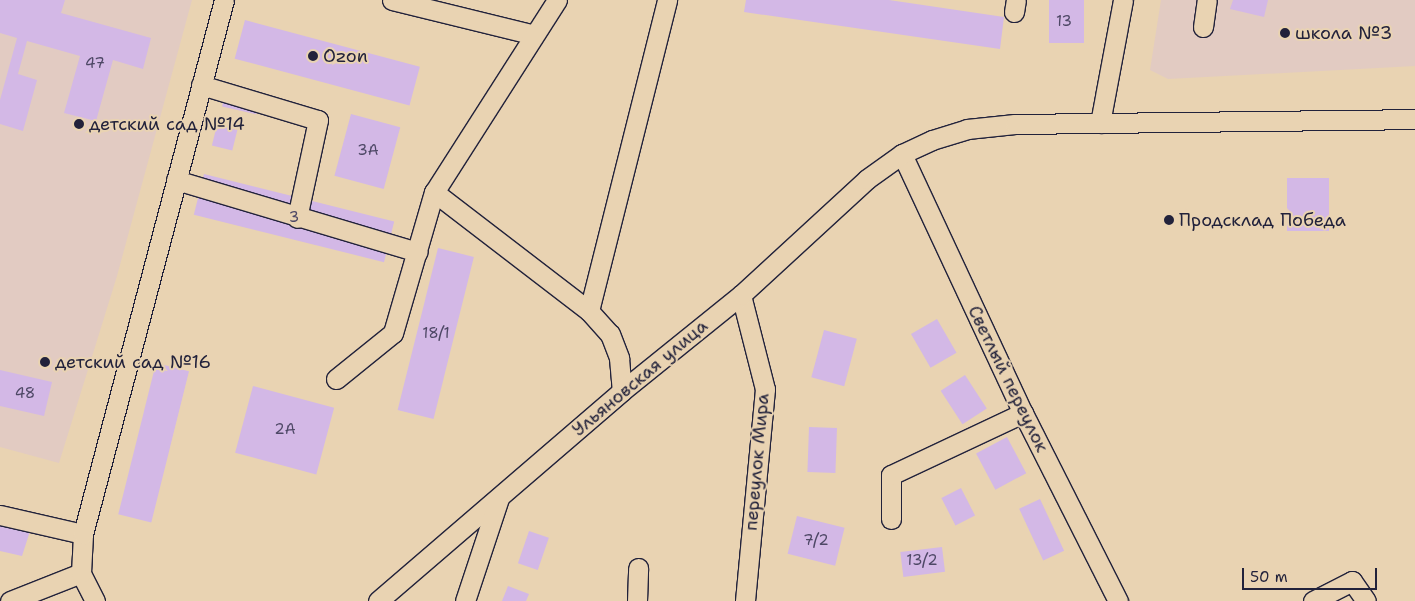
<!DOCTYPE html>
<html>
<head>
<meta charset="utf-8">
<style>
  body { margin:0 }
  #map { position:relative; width:1415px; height:601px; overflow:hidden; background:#e9d3b2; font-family:"Shantell Sans",sans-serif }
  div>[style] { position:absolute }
  .built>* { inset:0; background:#e2cbc2 }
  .building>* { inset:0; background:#d3b8e6; transform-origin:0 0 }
  .roads { filter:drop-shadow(1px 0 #22223b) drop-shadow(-1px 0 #22223b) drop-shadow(0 1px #22223b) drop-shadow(0 -1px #22223b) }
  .minor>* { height:19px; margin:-9.5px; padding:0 9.5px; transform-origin:9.5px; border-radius:9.5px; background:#e9d3b2 }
  .dots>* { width:14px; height:14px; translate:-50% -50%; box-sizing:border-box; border:2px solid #e9d3b2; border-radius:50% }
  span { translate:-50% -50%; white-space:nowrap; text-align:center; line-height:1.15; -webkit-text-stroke:4px #e9d3b2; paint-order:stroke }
  .number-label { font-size:15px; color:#4e4866 }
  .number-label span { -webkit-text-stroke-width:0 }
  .poi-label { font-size:18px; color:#22223b }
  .left { translate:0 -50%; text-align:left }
  .street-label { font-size:18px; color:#22223b }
  .scale { position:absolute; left:1242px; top:568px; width:135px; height:22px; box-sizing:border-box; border:2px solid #22223b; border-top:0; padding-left:6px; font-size:15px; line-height:18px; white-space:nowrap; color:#22223b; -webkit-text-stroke:4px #e9d3b2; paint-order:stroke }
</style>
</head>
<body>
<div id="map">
  <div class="built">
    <i style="clip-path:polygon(0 0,192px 0,117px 276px,59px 463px,0 447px)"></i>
    <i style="clip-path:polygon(1161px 0,1415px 0,1415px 66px,1168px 79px,1150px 70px)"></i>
  </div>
  <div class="building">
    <i style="clip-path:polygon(0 0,65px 0,61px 13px,151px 38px,143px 69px,113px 60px,96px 121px,64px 113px,80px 56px,27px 41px,18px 74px,37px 80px,23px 131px,0 124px,0 100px,17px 38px,0 33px)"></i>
    <i style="clip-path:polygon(746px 0,889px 0,1004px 17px,1000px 49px,744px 12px)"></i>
    <i style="left:1049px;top:0;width:35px;height:43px"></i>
    <i style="clip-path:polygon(1233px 0,1268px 0,1264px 17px,1230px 9px)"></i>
    <i style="left:245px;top:20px;width:181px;height:40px;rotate:15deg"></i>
    <i style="left:227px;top:85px;width:35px;height:22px;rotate:13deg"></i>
    <i style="left:351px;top:114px;width:51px;height:64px;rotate:15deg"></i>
    <i style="left:217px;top:125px;width:21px;height:21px;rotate:14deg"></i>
    <i style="left:204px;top:174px;width:196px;height:42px;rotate:14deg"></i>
    <i style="left:1287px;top:178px;width:42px;height:53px"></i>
    <i style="left:438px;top:248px;width:37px;height:167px;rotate:14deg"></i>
    <i style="left:937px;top:319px;width:39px;height:30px;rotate:60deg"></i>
    <i style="left:824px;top:330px;width:34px;height:49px;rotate:15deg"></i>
    <i style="left:156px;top:363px;width:34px;height:156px;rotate:14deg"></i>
    <i style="clip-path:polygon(0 370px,52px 382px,44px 416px,0 406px)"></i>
    <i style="left:965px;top:375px;width:40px;height:29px;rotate:57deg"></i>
    <i style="left:253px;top:386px;width:84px;height:69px;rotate:15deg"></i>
    <i style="left:809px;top:427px;width:28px;height:45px;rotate:2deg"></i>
    <i style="left:1007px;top:437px;width:41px;height:35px;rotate:62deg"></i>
    <i style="left:961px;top:488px;width:31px;height:22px;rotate:63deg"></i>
    <i style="left:1040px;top:499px;width:57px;height:23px;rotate:65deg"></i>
    <i style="left:797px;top:516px;width:49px;height:39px;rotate:14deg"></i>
    <i style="clip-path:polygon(0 517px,32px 525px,22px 556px,0 551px)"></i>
    <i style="left:529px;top:531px;width:21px;height:34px;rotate:19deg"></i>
    <i style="left:942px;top:547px;width:25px;height:42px;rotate:83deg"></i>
    <i style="clip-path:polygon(508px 586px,529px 594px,526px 601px,502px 601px)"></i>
  </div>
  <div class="roads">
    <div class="minor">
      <i style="left:392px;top:0;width:146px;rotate:13.8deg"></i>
      <i style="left:557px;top:0;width:228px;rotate:122.6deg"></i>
      <i style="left:434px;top:192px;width:195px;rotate:37.5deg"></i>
      <i style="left:589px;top:311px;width:31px;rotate:48deg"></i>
      <i style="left:610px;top:334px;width:26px;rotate:69deg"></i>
      <i style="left:619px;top:358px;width:33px;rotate:85deg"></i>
      <i style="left:1014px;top:12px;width:12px;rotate:-81deg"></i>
      <i style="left:1203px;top:27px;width:27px;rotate:-82deg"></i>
      <i style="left:201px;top:85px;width:122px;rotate:16.7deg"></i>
      <i style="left:318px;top:120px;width:100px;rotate:102.1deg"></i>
      <i style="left:1100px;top:123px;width:125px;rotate:-79.4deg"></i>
      <i style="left:902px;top:154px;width:286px;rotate:65deg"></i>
      <i style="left:1023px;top:413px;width:211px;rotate:63.2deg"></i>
      <i style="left:176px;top:180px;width:252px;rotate:16.6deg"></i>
      <i style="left:741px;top:295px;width:97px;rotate:75.7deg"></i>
      <i style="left:765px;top:389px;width:213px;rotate:95.4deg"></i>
      <i style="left:589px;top:311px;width:321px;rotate:-75.9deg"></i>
      <i style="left:336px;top:379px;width:73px;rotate:-38.9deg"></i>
      <i style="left:393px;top:333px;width:147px;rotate:-73.8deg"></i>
      <i style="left:0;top:515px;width:85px;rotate:12.9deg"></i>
      <i style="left:891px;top:519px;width:44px;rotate:-90deg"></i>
      <i style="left:891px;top:475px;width:146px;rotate:-25.2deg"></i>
      <i style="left:10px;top:601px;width:76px;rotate:-21.5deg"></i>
      <i style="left:95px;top:601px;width:31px;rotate:-117deg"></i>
      <i style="left:81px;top:573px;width:39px;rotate:-87deg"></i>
      <i style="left:83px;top:534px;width:552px;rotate:-75.21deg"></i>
      <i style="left:378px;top:601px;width:322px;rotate:-40.7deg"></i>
      <i style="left:622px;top:391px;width:153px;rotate:-38.9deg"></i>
      <i style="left:741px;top:295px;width:171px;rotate:-42.6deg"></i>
      <i style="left:867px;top:179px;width:43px;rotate:-35.5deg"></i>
      <i style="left:902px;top:154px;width:33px;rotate:-25deg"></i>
      <i style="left:932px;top:140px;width:37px;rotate:-17deg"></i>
      <i style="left:967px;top:129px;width:48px;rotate:-5.9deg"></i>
      <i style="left:1015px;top:124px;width:400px;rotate:-0.7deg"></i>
      <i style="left:465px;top:601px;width:108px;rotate:-71.7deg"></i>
      <i style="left:637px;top:601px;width:33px;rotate:-88deg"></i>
      <i style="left:1313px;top:601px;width:44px;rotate:-27.1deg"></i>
      <i style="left:1352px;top:581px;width:24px;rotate:55deg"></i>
    </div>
  </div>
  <div class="dots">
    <i style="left:1285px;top:33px;background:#22223b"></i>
    <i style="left:313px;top:56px;background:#22223b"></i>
    <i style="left:79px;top:124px;background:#22223b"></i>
    <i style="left:1169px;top:220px;background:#22223b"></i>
    <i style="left:45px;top:362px;background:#22223b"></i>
  </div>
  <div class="number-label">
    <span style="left:1064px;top:22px">13</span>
    <span style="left:95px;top:64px">47</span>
    <span style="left:368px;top:151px">3А</span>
    <span style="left:294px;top:218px">3</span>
    <span style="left:436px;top:334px">18/1</span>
    <span style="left:25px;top:394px">48</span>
    <span style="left:285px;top:430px">2А</span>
    <span style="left:816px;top:541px">7/2</span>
    <span style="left:922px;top:561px">13/2</span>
  </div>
  <div class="poi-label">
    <span class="left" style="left:1295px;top:33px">школа №3</span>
    <span class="left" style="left:323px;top:56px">Ozon</span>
    <span class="left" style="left:89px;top:124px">детский сад №14</span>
    <span class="left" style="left:1179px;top:220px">Продсклад Победа</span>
    <span class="left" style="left:55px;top:362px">детский сад №16</span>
  </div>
  <div class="street-label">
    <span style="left:640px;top:378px;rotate:-40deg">Ульяновская улица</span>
    <span style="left:1008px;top:379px;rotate:64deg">Светлый переулок</span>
    <span style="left:757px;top:462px;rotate:-85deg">переулок Мира</span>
  </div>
  <div class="scale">50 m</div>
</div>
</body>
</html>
